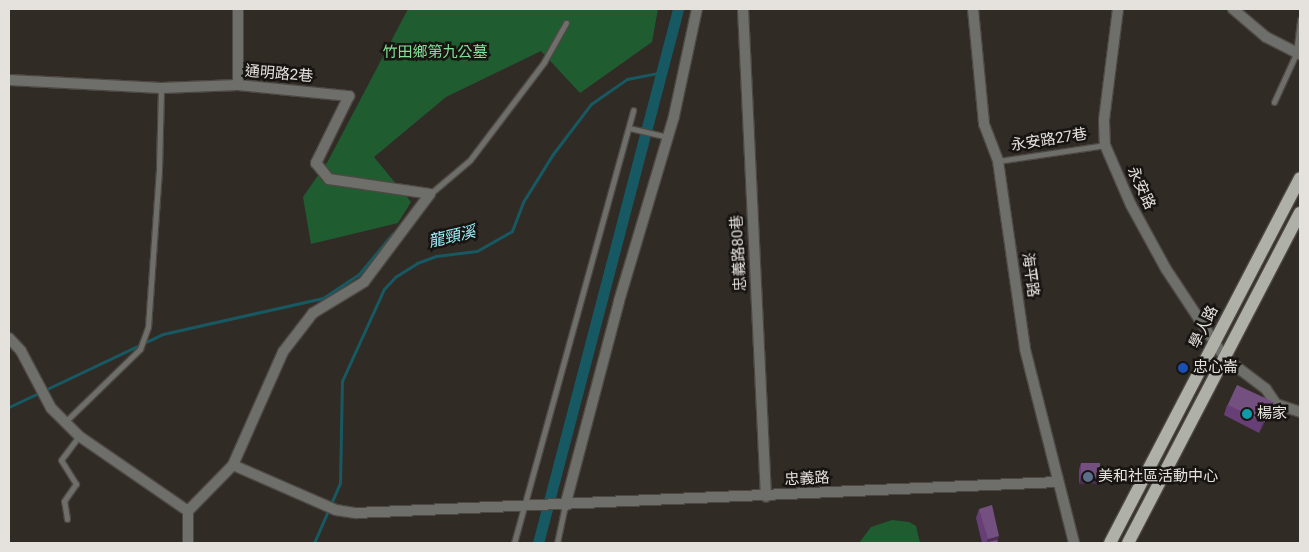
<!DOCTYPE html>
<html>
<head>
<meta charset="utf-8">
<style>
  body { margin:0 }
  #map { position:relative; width:1309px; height:552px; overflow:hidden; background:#312b26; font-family:Roboto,"Noto Sans TC",sans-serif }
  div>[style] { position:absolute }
  .green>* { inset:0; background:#1f5d30 }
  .stream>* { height:3px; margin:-1.5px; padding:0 1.5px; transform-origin:1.5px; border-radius:1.5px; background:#175962 }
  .canal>* { height:11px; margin:-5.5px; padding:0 5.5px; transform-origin:5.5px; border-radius:5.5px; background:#175962 }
  .roads { filter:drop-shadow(1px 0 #4e4843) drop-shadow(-1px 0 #4e4843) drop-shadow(0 1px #4e4843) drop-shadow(0 -1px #4e4843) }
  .lane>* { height:5px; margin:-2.5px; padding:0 2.5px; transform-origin:2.5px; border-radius:2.5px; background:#6e6f6b }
  .street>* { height:10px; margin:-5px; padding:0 5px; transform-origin:5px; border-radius:5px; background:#6e6f6b }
  .primary>* { height:12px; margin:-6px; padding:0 6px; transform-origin:6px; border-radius:6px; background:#afb1a9 }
  .wall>* { inset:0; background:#673e76 }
  .shaded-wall>* { inset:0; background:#4b2f51 }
  .building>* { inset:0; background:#745081; transform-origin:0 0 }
  .dots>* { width:14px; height:14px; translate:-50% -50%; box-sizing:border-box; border:2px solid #171412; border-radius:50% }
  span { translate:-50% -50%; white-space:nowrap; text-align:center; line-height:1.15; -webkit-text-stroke:5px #171412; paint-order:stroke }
  .park-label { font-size:15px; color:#82e096 }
  .street-label { font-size:15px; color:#e5e2de }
  .poi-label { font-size:15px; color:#e5e2de }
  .left { translate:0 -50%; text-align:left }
  .water-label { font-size:16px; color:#9cf0fc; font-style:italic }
  .frame { position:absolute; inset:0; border:10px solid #e5e2de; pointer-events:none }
</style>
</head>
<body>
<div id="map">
  <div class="green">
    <i style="clip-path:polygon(408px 9px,658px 9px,652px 42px,580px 93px,541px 51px,446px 97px,374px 157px,411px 202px,398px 223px,311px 244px,303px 197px,328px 161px)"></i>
    <i style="clip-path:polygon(892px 520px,909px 522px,916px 526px,920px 543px,859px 543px,871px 527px)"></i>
  </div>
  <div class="stream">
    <i style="left:9px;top:407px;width:170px;rotate:-25.4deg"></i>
    <i style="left:163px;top:334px;width:164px;rotate:-12.7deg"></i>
    <i style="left:323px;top:298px;width:43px;rotate:-33.7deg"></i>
    <i style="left:359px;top:274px;width:53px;rotate:-50.3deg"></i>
    <i style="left:314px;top:543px;width:65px;rotate:-66.6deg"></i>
    <i style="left:340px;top:483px;width:102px;rotate:-88.9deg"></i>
    <i style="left:342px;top:381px;width:101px;rotate:-65.5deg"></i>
    <i style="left:384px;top:289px;width:16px;rotate:-47deg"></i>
    <i style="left:395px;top:277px;width:26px;rotate:-32deg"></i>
    <i style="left:417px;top:263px;width:20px;rotate:-20deg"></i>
    <i style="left:436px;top:256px;width:41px;rotate:-7deg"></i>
    <i style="left:477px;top:251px;width:40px;rotate:-29.7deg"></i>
    <i style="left:512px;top:231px;width:31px;rotate:-69deg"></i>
    <i style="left:523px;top:202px;width:57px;rotate:-58deg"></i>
    <i style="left:553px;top:154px;width:63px;rotate:-52.8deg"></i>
    <i style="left:591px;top:104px;width:44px;rotate:-34.8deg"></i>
    <i style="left:627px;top:79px;width:36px;rotate:-11deg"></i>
  </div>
  <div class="canal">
    <i style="left:538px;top:543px;width:552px;rotate:-75.31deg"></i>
  </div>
  <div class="roads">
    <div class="lane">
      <i style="left:1274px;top:102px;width:53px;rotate:-65.4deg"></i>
      <i style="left:1296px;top:54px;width:35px;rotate:-83deg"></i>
      <i style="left:629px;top:128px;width:39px;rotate:13deg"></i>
      <i style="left:998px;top:161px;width:108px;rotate:-8.5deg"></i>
      <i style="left:430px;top:194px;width:52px;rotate:-40.4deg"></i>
      <i style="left:470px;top:160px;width:123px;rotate:-52.9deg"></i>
      <i style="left:544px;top:62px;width:45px;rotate:-60.6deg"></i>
      <i style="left:65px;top:422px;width:105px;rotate:-44.2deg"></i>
      <i style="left:140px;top:349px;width:23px;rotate:-70deg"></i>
      <i style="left:148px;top:327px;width:157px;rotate:-86deg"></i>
      <i style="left:159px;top:170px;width:82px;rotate:-88.6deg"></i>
      <i style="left:67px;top:519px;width:18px;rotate:-99deg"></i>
      <i style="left:64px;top:501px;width:21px;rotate:-55deg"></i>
      <i style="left:76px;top:484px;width:28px;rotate:-122deg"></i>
      <i style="left:61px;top:460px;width:30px;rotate:-53deg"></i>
      <i style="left:514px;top:543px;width:449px;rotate:-74.6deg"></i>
      <i style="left:557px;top:543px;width:38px;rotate:-78deg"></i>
    </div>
    <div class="street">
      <i style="left:238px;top:9px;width:76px;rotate:90deg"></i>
      <i style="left:743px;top:9px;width:488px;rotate:87.3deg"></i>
      <i style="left:973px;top:9px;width:116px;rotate:84.5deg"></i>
      <i style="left:984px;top:124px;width:40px;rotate:69deg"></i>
      <i style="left:998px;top:161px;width:190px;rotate:81.8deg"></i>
      <i style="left:1025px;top:349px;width:200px;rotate:75.8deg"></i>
      <i style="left:1118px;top:9px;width:112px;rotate:97.2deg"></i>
      <i style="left:1104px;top:120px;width:25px;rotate:88deg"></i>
      <i style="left:1105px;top:145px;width:65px;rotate:66.6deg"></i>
      <i style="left:1131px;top:205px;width:73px;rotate:61.3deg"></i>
      <i style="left:1166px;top:269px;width:107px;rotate:56.5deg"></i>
      <i style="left:1225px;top:358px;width:51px;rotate:37.1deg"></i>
      <i style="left:1266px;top:389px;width:18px;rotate:56deg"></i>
      <i style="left:1276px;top:404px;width:25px;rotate:18deg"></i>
      <i style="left:1233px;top:9px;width:43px;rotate:40.3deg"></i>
      <i style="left:1266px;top:37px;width:38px;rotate:27deg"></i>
      <i style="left:9px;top:80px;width:152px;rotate:3deg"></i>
      <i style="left:161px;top:88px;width:77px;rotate:-2.2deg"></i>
      <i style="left:238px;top:85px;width:112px;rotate:5.7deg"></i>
      <i style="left:349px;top:96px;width:75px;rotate:116.2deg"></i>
      <i style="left:316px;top:163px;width:21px;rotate:51deg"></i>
      <i style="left:329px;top:179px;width:102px;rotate:8.4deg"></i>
      <i style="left:430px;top:194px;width:110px;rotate:126.9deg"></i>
      <i style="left:364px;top:282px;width:60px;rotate:148.7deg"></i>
      <i style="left:313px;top:313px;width:49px;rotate:127.6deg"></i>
      <i style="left:283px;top:352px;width:124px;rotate:113.9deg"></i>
      <i style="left:9px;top:338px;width:18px;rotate:47deg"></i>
      <i style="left:21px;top:351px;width:64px;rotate:62.2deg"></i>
      <i style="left:51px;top:408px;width:40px;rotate:45deg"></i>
      <i style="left:79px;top:436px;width:132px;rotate:34.5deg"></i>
      <i style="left:565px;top:506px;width:212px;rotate:-75.2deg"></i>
      <i style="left:619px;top:301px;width:193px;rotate:-73.4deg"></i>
      <i style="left:674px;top:116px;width:109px;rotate:-77.9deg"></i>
      <i style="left:188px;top:511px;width:64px;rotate:-45.6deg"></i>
      <i style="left:233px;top:465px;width:112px;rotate:23.6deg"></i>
      <i style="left:336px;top:510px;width:20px;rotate:9deg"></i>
      <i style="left:356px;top:513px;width:703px;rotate:-2.53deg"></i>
      <i style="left:188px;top:511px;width:32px;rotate:90deg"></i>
    </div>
    <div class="primary">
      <i style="left:1110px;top:543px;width:411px;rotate:-62.5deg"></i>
      <i style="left:1128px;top:543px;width:372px;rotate:-62.5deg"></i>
    </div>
  </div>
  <div class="wall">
    <i style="clip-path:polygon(1227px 405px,1270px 412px,1259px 433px,1224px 415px)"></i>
    <i style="clip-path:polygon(1081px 463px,1098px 484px,1079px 484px,1079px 470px)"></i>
    <i style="clip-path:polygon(979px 509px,998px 541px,998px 543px,982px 543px,976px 518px)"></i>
  </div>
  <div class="shaded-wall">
    <i style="clip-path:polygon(1274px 402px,1270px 412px,1259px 433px,1263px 423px)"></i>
    <i style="clip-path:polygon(1081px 477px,1100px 477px,1098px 484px,1079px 484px)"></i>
    <i style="clip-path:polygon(999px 536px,997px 543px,986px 543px,988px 539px)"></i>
  </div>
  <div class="building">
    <i style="left:1237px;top:385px;width:41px;height:22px;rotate:25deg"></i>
    <i style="left:1081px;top:463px;width:19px;height:14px"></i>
    <i style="clip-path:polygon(992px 505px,999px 536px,988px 539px,979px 509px)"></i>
    <i style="clip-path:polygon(997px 540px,998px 543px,984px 543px)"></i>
  </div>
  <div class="dots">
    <i style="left:1183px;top:368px;background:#1a4fb4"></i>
    <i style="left:1247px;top:414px;background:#0f9aa8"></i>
    <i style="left:1088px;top:477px;background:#5c6f8a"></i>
  </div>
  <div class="park-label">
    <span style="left:435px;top:53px">竹田鄉第九公墓</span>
  </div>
  <div class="street-label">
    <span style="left:279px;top:74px;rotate:5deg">通明路2巷</span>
    <span style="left:1049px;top:140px;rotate:-9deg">永安路27巷</span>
    <span style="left:1141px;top:188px;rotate:65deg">永安路</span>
    <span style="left:739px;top:253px;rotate:-93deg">忠義路80巷</span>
    <span style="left:1030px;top:275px;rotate:82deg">海平路</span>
    <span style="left:1204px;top:327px;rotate:-64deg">學人路</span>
    <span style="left:807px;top:479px;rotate:-3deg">忠義路</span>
  </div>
  <div class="poi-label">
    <span class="left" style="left:1193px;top:368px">忠心崙</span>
    <span class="left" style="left:1257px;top:414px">楊家</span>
    <span class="left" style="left:1098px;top:477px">美和社區活動中心</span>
  </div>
  <div class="water-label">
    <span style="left:452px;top:237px;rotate:-13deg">龍頸溪</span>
  </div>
  <div class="frame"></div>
</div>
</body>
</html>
